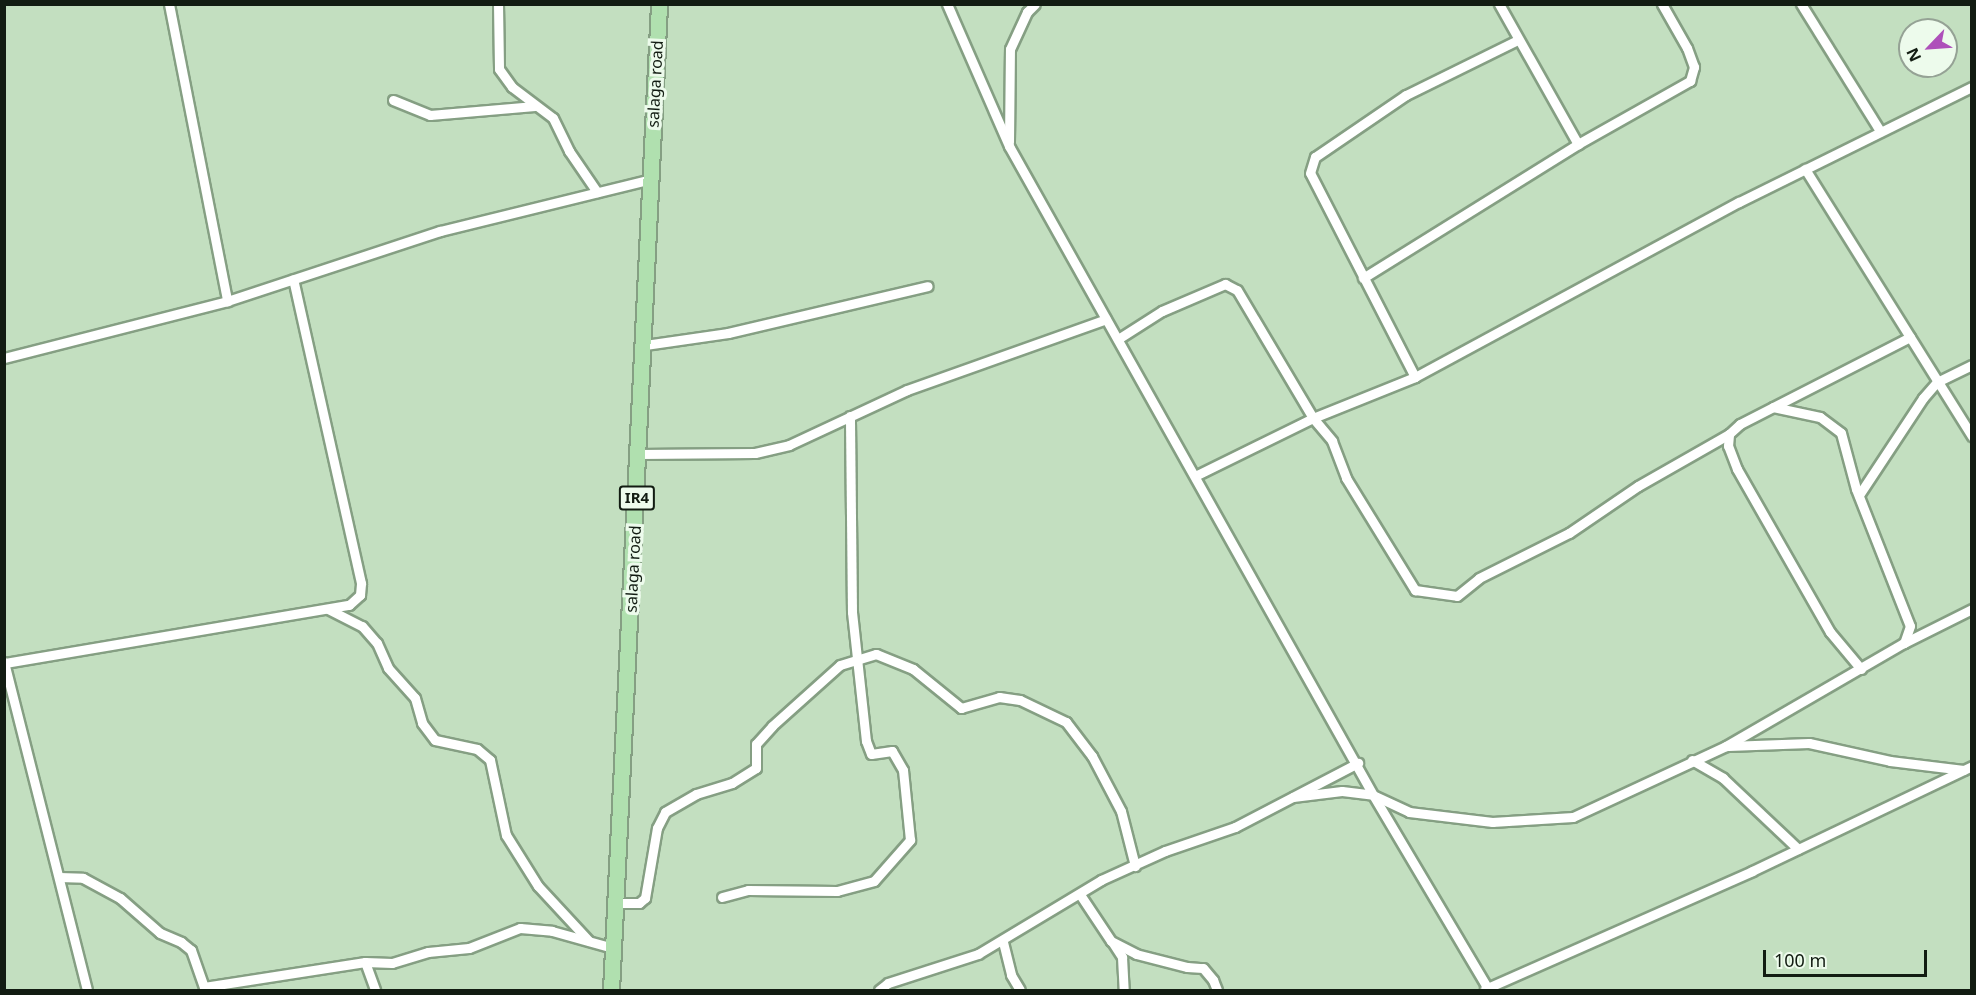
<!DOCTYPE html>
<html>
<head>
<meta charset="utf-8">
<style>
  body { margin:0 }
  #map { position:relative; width:1976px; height:995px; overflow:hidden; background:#c3dfc0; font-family:"Noto Sans",sans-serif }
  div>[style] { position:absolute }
  .roads { filter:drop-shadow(2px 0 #859f83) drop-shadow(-2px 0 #859f83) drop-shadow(0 2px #859f83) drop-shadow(0 -2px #859f83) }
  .street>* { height:9px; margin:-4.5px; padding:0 4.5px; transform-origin:4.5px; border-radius:4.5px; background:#fff }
  .primary>* { height:15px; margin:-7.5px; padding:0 7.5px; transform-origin:7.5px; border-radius:7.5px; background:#b0e0af }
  span { translate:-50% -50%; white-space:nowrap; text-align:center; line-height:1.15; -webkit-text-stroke:6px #edfbec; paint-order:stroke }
  .shield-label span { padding:2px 4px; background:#edfbec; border:2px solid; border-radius:4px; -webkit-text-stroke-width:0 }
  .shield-label { font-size:15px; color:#121c12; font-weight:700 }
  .street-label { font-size:16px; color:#121c12 }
  .frame { position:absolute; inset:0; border:6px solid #121c12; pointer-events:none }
  .north { position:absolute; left:1898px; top:18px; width:60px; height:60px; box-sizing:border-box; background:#edfbec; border:2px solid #95a295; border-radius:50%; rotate:245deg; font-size:16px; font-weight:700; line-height:24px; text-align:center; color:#121c12 }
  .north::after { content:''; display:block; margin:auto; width:21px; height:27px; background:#ae50ba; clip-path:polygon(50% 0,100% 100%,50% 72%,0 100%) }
  .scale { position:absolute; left:1763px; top:950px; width:164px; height:27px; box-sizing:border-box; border:3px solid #121c12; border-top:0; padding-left:8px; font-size:18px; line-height:21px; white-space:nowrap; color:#121c12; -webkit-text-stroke:4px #edfbec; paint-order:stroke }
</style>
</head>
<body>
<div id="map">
  <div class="roads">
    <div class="street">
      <i style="left:169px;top:4px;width:303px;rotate:78.9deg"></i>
      <i style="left:498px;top:4px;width:65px;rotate:89.1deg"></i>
      <i style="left:499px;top:69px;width:22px;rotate:54deg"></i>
      <i style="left:512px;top:87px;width:51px;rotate:37.1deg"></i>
      <i style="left:553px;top:118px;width:37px;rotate:64deg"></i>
      <i style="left:569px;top:151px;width:50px;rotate:55.7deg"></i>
      <i style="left:947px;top:4px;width:155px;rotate:66.4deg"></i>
      <i style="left:1009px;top:146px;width:744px;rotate:60.71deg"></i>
      <i style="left:1373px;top:795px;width:227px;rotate:59.3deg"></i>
      <i style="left:1499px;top:4px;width:161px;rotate:60.6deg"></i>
      <i style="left:1801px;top:4px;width:150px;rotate:58.1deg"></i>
      <i style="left:393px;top:100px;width:40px;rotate:22deg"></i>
      <i style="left:430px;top:115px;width:105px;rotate:-4.9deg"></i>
      <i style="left:1009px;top:142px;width:93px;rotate:-89.4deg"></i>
      <i style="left:1010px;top:49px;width:41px;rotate:-65.3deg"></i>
      <i style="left:1027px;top:12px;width:11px;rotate:-45deg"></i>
      <i style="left:1805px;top:169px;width:315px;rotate:58deg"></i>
      <i style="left:1363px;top:278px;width:253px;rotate:-31.9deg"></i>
      <i style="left:1578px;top:144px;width:129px;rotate:-29.4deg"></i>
      <i style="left:1690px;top:81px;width:15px;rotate:-74deg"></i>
      <i style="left:1694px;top:67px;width:20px;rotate:-110deg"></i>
      <i style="left:1687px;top:48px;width:51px;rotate:-119.6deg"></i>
      <i style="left:1118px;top:339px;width:52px;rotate:-32.5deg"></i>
      <i style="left:1162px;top:311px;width:69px;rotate:-23.2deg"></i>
      <i style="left:1225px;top:284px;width:13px;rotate:27deg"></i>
      <i style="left:1237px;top:290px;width:149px;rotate:59.3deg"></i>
      <i style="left:1313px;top:418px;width:30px;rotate:50deg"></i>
      <i style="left:1332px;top:441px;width:40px;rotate:69deg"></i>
      <i style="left:1346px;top:478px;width:132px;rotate:58.4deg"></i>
      <i style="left:1415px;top:590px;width:42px;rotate:8.1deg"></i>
      <i style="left:1457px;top:596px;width:28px;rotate:-39deg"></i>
      <i style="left:1479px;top:578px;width:101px;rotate:-26.6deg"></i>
      <i style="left:1569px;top:533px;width:83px;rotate:-34.3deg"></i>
      <i style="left:1638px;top:486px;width:105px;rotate:-29.7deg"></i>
      <i style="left:645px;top:345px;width:84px;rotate:-8.2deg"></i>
      <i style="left:728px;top:333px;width:205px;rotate:-13.2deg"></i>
      <i style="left:4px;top:358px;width:230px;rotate:-14.3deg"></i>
      <i style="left:227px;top:301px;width:224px;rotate:-18.2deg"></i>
      <i style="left:440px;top:231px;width:217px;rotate:-13.8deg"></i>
      <i style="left:1415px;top:377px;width:229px;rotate:-117.2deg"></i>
      <i style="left:1310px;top:173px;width:17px;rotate:-73deg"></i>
      <i style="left:1315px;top:157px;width:110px;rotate:-34.3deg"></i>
      <i style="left:1406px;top:95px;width:125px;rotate:-26.2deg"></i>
      <i style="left:1773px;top:407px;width:48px;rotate:12deg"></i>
      <i style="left:1820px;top:417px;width:26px;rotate:37deg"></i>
      <i style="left:1841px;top:433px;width:58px;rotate:75deg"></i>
      <i style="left:1856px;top:489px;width:147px;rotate:68.5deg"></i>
      <i style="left:1910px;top:626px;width:18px;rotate:109deg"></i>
      <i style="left:639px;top:454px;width:116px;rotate:-0.5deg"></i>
      <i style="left:755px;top:453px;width:35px;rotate:-13deg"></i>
      <i style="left:789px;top:445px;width:130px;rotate:-25deg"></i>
      <i style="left:907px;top:390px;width:211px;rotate:-19.6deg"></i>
      <i style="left:1195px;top:476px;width:131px;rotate:-26.2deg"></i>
      <i style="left:1313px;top:418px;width:110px;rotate:-21.9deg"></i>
      <i style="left:1415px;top:377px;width:368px;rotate:-28.4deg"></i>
      <i style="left:1739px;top:202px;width:260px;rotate:-26.3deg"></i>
      <i style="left:1859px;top:495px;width:116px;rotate:-56.6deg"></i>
      <i style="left:1923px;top:398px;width:21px;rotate:-49deg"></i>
      <i style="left:1937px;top:382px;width:39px;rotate:-26deg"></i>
      <i style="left:328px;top:609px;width:38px;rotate:27deg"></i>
      <i style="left:362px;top:626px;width:23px;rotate:49deg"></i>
      <i style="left:377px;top:643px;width:27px;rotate:66deg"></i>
      <i style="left:388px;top:668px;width:40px;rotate:48deg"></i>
      <i style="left:415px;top:698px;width:26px;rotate:74deg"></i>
      <i style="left:422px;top:723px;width:21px;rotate:53deg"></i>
      <i style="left:435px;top:740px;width:43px;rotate:12.1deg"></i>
      <i style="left:477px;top:749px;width:17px;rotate:40deg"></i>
      <i style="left:490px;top:760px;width:77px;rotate:78deg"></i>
      <i style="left:506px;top:835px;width:60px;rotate:57.9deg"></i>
      <i style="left:538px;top:886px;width:75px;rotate:47.2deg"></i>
      <i style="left:4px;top:662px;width:338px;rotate:75.8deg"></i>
      <i style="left:5px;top:663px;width:349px;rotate:-9.6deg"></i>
      <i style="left:349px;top:605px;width:15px;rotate:-42deg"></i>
      <i style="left:360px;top:595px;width:12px;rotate:-85deg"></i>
      <i style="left:361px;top:583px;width:311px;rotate:-102.6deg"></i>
      <i style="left:1861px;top:669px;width:48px;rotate:-130deg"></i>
      <i style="left:1830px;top:632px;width:188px;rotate:-119.7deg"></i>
      <i style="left:1737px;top:469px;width:25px;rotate:-111deg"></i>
      <i style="left:1728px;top:446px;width:12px;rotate:-85deg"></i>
      <i style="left:1729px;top:434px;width:15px;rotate:-42deg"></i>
      <i style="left:1740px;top:424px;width:191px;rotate:-27.1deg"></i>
      <i style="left:1728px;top:746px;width:81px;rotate:-2.1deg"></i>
      <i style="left:1809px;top:743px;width:83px;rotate:12.5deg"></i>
      <i style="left:1890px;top:761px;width:74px;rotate:7deg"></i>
      <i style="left:1692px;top:760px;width:36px;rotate:30deg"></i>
      <i style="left:1723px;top:778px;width:103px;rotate:43.4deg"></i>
      <i style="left:1293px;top:797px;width:49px;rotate:-7deg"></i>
      <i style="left:1342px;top:791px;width:31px;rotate:7deg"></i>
      <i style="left:1373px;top:795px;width:40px;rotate:25deg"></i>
      <i style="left:1409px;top:812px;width:84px;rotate:6.9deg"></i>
      <i style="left:1492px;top:822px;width:81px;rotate:-3.5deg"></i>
      <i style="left:1573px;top:817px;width:169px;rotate:-24.9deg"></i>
      <i style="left:1726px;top:746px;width:206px;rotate:-30.1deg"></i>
      <i style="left:1904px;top:643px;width:76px;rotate:-26.6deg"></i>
      <i style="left:59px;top:877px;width:24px;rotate:2deg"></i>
      <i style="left:83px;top:878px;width:42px;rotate:28.4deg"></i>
      <i style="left:120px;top:898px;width:53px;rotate:41.2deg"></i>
      <i style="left:160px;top:933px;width:23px;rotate:23deg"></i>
      <i style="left:181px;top:942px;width:13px;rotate:39deg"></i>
      <i style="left:191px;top:950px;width:42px;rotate:70.7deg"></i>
      <i style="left:1081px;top:896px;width:54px;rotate:56.3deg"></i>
      <i style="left:1111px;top:941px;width:28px;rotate:27deg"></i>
      <i style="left:1136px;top:954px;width:53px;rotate:14.3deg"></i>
      <i style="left:1187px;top:967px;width:16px;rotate:4deg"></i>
      <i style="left:1203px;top:968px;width:16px;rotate:50deg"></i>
      <i style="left:1213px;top:980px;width:11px;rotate:68deg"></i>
      <i style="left:722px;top:897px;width:27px;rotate:-15deg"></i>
      <i style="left:748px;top:890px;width:89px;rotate:0.6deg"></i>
      <i style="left:837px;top:891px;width:38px;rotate:-15deg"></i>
      <i style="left:874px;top:881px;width:55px;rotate:-48.7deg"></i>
      <i style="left:910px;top:840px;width:70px;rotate:-95.7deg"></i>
      <i style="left:903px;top:770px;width:22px;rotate:-120deg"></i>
      <i style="left:892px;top:751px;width:21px;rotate:172deg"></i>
      <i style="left:871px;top:754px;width:14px;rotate:-111deg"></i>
      <i style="left:866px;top:741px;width:130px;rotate:-96.2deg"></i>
      <i style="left:852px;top:612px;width:196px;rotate:-90.6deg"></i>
      <i style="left:616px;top:903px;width:23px"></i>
      <i style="left:639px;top:903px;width:8px;rotate:-40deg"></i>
      <i style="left:645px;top:898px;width:71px;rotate:-80.3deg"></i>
      <i style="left:657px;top:828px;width:18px;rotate:-63deg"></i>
      <i style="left:665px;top:812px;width:36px;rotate:-30deg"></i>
      <i style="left:696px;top:794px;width:38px;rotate:-17deg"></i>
      <i style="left:732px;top:783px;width:28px;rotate:-32deg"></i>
      <i style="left:756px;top:768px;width:24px;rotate:-90deg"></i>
      <i style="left:756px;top:744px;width:24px;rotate:-48deg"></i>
      <i style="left:772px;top:726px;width:91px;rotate:-41.9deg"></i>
      <i style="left:840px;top:665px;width:38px;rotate:-17deg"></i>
      <i style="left:876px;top:654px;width:40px;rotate:22deg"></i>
      <i style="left:913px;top:669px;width:62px;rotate:39.1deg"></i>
      <i style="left:961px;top:708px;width:40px;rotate:-16deg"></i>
      <i style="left:999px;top:697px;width:21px;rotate:8deg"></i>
      <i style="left:1020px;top:700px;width:51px;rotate:25.6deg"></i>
      <i style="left:1066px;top:722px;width:43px;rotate:52.6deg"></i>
      <i style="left:1092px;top:756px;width:62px;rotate:62.2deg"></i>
      <i style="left:1121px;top:811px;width:57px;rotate:75.7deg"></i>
      <i style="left:1003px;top:942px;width:34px;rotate:76deg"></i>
      <i style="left:1011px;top:975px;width:17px;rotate:59deg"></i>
      <i style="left:1113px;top:943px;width:17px;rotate:57deg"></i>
      <i style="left:1122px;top:957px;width:33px;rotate:87deg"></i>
      <i style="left:365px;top:962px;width:30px;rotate:70deg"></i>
      <i style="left:204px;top:987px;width:163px;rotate:-8.8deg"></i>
      <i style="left:365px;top:962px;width:27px;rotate:2deg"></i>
      <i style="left:392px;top:963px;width:38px;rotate:-17deg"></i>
      <i style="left:428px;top:952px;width:41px;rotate:-5.6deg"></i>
      <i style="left:469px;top:948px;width:55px;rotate:-21.4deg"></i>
      <i style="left:520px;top:928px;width:32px;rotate:5deg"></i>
      <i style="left:552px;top:931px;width:63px;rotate:15.6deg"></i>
      <i style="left:1485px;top:989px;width:292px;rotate:-23.8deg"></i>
      <i style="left:1752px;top:871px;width:244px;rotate:-25.5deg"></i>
      <i style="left:879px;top:990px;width:11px;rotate:-38deg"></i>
      <i style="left:888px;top:983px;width:95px;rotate:-17.9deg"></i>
      <i style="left:978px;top:954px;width:144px;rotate:-31deg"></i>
      <i style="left:1101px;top:880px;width:70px;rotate:-24.4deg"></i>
      <i style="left:1165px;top:851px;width:74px;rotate:-18.9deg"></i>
      <i style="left:1235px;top:827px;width:139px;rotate:-27.5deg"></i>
    </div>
    <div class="primary">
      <i style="left:611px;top:990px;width:987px;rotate:-87.21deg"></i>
    </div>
  </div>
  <div class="shield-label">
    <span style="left:637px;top:498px">IR4</span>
  </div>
  <div class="street-label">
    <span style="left:655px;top:84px;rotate:-87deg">salaga road</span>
    <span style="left:633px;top:569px;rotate:-87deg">salaga road</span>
  </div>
  <div class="frame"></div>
  <div class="north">N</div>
  <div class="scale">100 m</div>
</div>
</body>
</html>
